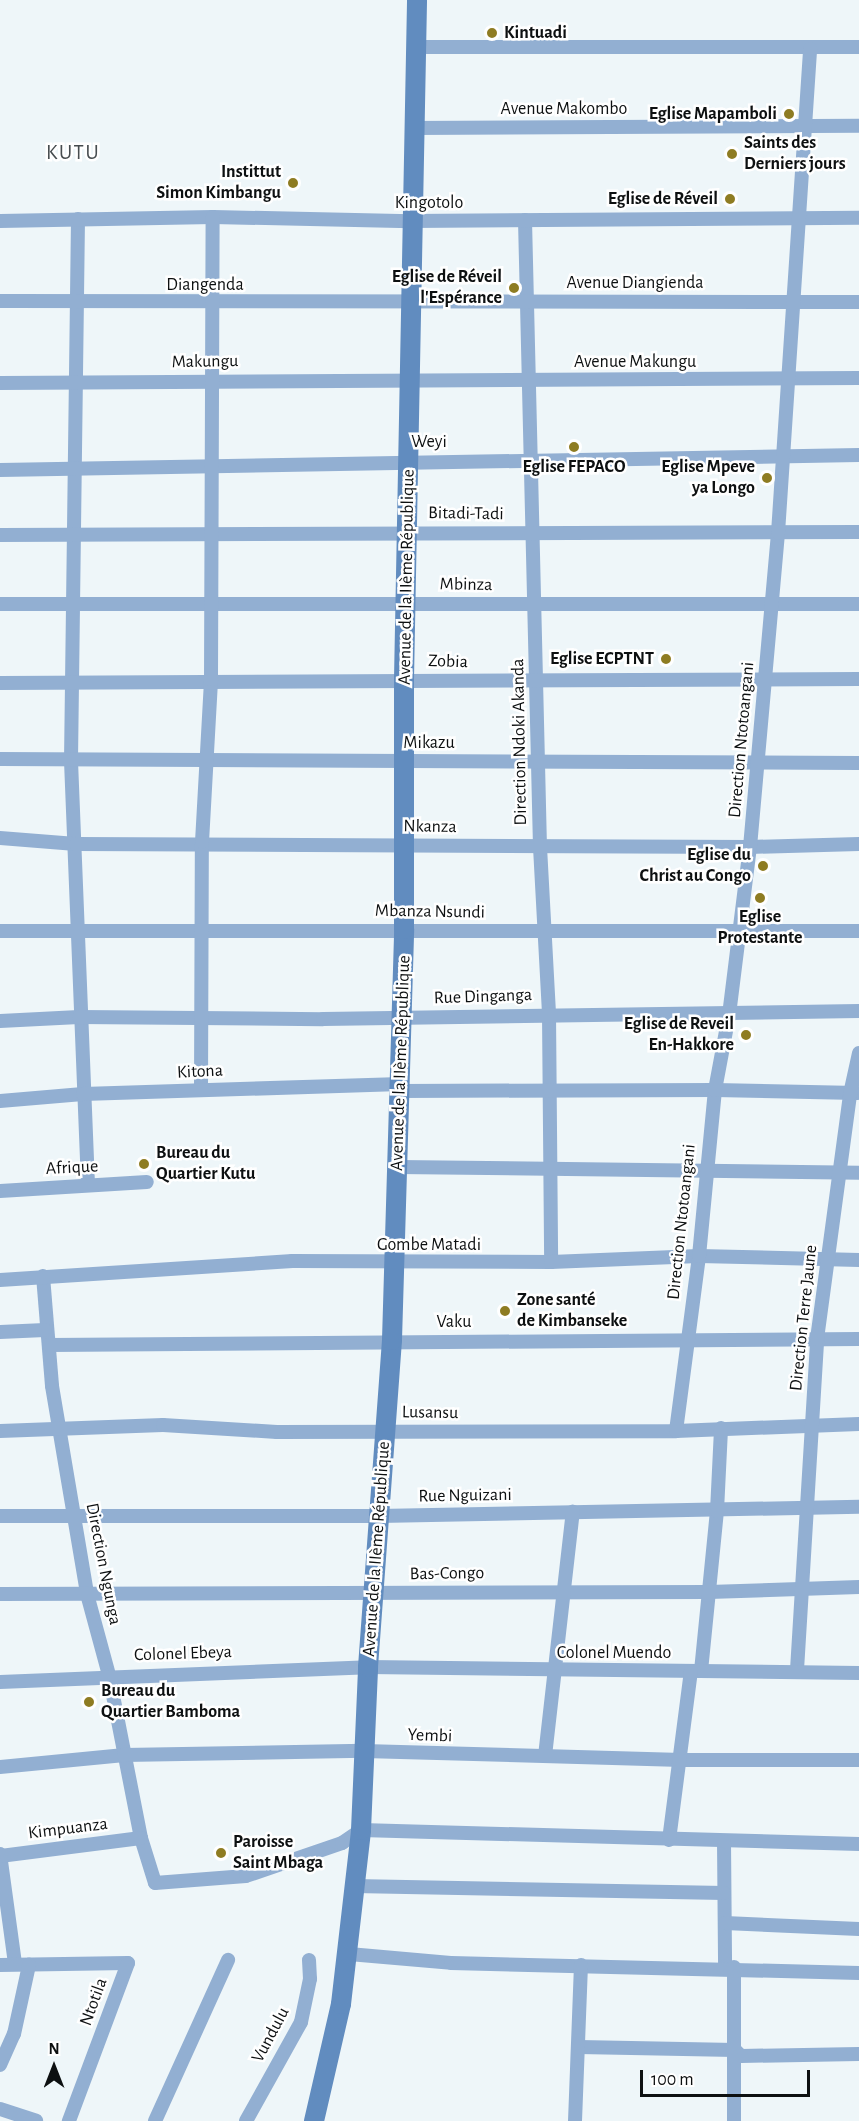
<!DOCTYPE html>
<html>
<head>
<meta charset="utf-8">
<style>
  body { margin:0 }
  #map { position:relative; width:859px; height:2121px; overflow:hidden; background:#eef6f9; font-family:"Alegreya Sans",sans-serif }
  div>[style] { position:absolute }
  .street>* { height:14px; margin:-7px; padding:0 7px; transform-origin:7px; border-radius:7px; background:#92afd2 }
  .secondary>* { height:20px; margin:-10px; padding:0 10px; transform-origin:10px; border-radius:10px; background:#618cbf }
  .dots>* { width:16px; height:16px; translate:-50% -50%; box-sizing:border-box; border:3px solid #fff; border-radius:50% }
  span { translate:-50% -50%; white-space:nowrap; text-align:center; line-height:1.15; -webkit-text-stroke:5px #fff; paint-order:stroke }
  .poi-label { font-size:18px; color:#0d1011; font-weight:700 }
  .left { translate:0 -50%; text-align:left }
  .right { translate:-100% -50%; text-align:right }
  .street-label { font-size:18px; color:#0d1011 }
  .quarter-label { font-size:21px; color:#464c4f; letter-spacing:1.5px }
  .north { position:absolute; left:24px; top:2037px; width:60px; height:60px; -webkit-text-stroke:4px #fff; paint-order:stroke; rotate:0deg; font-size:16px; font-weight:700; line-height:24px; text-align:center; color:#0d1011 }
  .north::after { content:''; display:block; margin:auto; width:21px; height:27px; background:#0d1011; clip-path:polygon(50% 0,100% 100%,50% 72%,0 100%) }
  .scale { position:absolute; left:640px; top:2070px; width:170px; height:27px; box-sizing:border-box; border:3px solid #0d1011; border-top:0; padding-left:8px; font-size:18px; line-height:21px; white-space:nowrap; color:#0d1011; -webkit-text-stroke:4px #fff; paint-order:stroke }
</style>
</head>
<body>
<div id="map">
  <div class="street">
    <i style="left:415px;top:47px;width:444px"></i>
    <i style="left:413px;top:128px;width:446px;rotate:-0.3deg"></i>
    <i style="left:78px;top:219px;width:542px;rotate:90.74deg"></i>
    <i style="left:71px;top:761px;width:424px;rotate:87.7deg"></i>
    <i style="left:525px;top:220px;width:627px;rotate:88.63deg"></i>
    <i style="left:540px;top:847px;width:167px;rotate:86.9deg"></i>
    <i style="left:549px;top:1014px;width:248px;rotate:89.5deg"></i>
    <i style="left:0;top:221px;width:213px;rotate:-1.1deg"></i>
    <i style="left:213px;top:217px;width:198px;rotate:1.2deg"></i>
    <i style="left:411px;top:221px;width:448px;rotate:-0.4deg"></i>
    <i style="left:0;top:301px;width:859px;rotate:0.07deg"></i>
    <i style="left:0;top:383px;width:859px;rotate:-0.33deg"></i>
    <i style="left:0;top:470px;width:859px;rotate:-1deg"></i>
    <i style="left:0;top:535px;width:859px;rotate:-0.2deg"></i>
    <i style="left:0;top:604px;width:859px"></i>
    <i style="left:0;top:683px;width:859px;rotate:-0.27deg"></i>
    <i style="left:0;top:759px;width:859px;rotate:0.27deg"></i>
    <i style="left:0;top:838px;width:76px;rotate:4.5deg"></i>
    <i style="left:76px;top:844px;width:674px;rotate:0.26deg"></i>
    <i style="left:750px;top:847px;width:109px;rotate:-1.6deg"></i>
    <i style="left:0;top:931px;width:859px"></i>
    <i style="left:0;top:1021px;width:79px;rotate:-2.9deg"></i>
    <i style="left:79px;top:1017px;width:244px;rotate:0.5deg"></i>
    <i style="left:323px;top:1019px;width:536px;rotate:-0.86deg"></i>
    <i style="left:201px;top:1090px;width:248px;rotate:-89.8deg"></i>
    <i style="left:202px;top:842px;width:163px;rotate:-86.8deg"></i>
    <i style="left:211px;top:679px;width:462px;rotate:-89.8deg"></i>
    <i style="left:401px;top:1091px;width:314px;rotate:-0.2deg"></i>
    <i style="left:715px;top:1090px;width:142px;rotate:1.2deg"></i>
    <i style="left:0;top:1101px;width:83px;rotate:-4.8deg"></i>
    <i style="left:83px;top:1094px;width:318px;rotate:-1.8deg"></i>
    <i style="left:398px;top:1167px;width:461px;rotate:0.7deg"></i>
    <i style="left:0;top:1191px;width:147px;rotate:-3.5deg"></i>
    <i style="left:43px;top:1276px;width:110px;rotate:85.3deg"></i>
    <i style="left:52px;top:1386px;width:211px;rotate:80.4deg"></i>
    <i style="left:87px;top:1594px;width:84px;rotate:74.8deg"></i>
    <i style="left:109px;top:1675px;width:166px;rotate:78.9deg"></i>
    <i style="left:141px;top:1838px;width:47px;rotate:72.7deg"></i>
    <i style="left:155px;top:1883px;width:91px;rotate:-4.4deg"></i>
    <i style="left:246px;top:1876px;width:102px;rotate:-19deg"></i>
    <i style="left:342px;top:1843px;width:23px;rotate:-34deg"></i>
    <i style="left:361px;top:1830px;width:498px;rotate:1.6deg"></i>
    <i style="left:0;top:1280px;width:293px;rotate:-3.7deg"></i>
    <i style="left:292px;top:1261px;width:259px;rotate:0.2deg"></i>
    <i style="left:551px;top:1262px;width:148px;rotate:-2.3deg"></i>
    <i style="left:699px;top:1256px;width:160px;rotate:1.4deg"></i>
    <i style="left:0;top:1332px;width:45px;rotate:-2.5deg"></i>
    <i style="left:49px;top:1345px;width:810px;rotate:-0.42deg"></i>
    <i style="left:0;top:1431px;width:163px;rotate:-2.1deg"></i>
    <i style="left:163px;top:1425px;width:114px;rotate:3.5deg"></i>
    <i style="left:277px;top:1432px;width:399px;rotate:-0.1deg"></i>
    <i style="left:676px;top:1431px;width:183px;rotate:-2.2deg"></i>
    <i style="left:676px;top:1431px;width:177px;rotate:-82.5deg"></i>
    <i style="left:699px;top:1256px;width:167px;rotate:-84.5deg"></i>
    <i style="left:715px;top:1090px;width:76px;rotate:-79.4deg"></i>
    <i style="left:729px;top:1015px;width:169px;rotate:-82.9deg"></i>
    <i style="left:750px;top:847px;width:315px;rotate:-84.9deg"></i>
    <i style="left:778px;top:533px;width:485px;rotate:-86.2deg"></i>
    <i style="left:0;top:1516px;width:379px"></i>
    <i style="left:379px;top:1516px;width:480px;rotate:-1.1deg"></i>
    <i style="left:0;top:1594px;width:709px;rotate:-0.16deg"></i>
    <i style="left:709px;top:1592px;width:150px;rotate:-1.9deg"></i>
    <i style="left:797px;top:1670px;width:332px;rotate:-86.5deg"></i>
    <i style="left:817px;top:1339px;width:247px;rotate:-82.3deg"></i>
    <i style="left:850px;top:1094px;width:42px;rotate:-77.6deg"></i>
    <i style="left:701px;top:1671px;width:161px;rotate:-84.3deg"></i>
    <i style="left:717px;top:1511px;width:83px;rotate:-87.2deg"></i>
    <i style="left:0;top:1682px;width:368px;rotate:-2.3deg"></i>
    <i style="left:368px;top:1667px;width:491px;rotate:0.7deg"></i>
    <i style="left:545px;top:1756px;width:246px;rotate:-83.5deg"></i>
    <i style="left:0;top:1767px;width:125px;rotate:-5.5deg"></i>
    <i style="left:124px;top:1755px;width:240px;rotate:-1deg"></i>
    <i style="left:364px;top:1751px;width:318px;rotate:1.6deg"></i>
    <i style="left:682px;top:1760px;width:177px"></i>
    <i style="left:669px;top:1840px;width:170px;rotate:-82.6deg"></i>
    <i style="left:724px;top:1842px;width:125px;rotate:89.5deg"></i>
    <i style="left:0;top:1854px;width:111px;rotate:82.2deg"></i>
    <i style="left:0;top:1856px;width:142px;rotate:-7.3deg"></i>
    <i style="left:354px;top:1886px;width:370px;rotate:1.1deg"></i>
    <i style="left:725px;top:1923px;width:134px;rotate:2.6deg"></i>
    <i style="left:346px;top:1959px;width:6px;rotate:-59deg"></i>
    <i style="left:349px;top:1954px;width:102px;rotate:5deg"></i>
    <i style="left:451px;top:1963px;width:408px;rotate:1.4deg"></i>
    <i style="left:0;top:1965px;width:128px;rotate:-0.9deg"></i>
    <i style="left:128px;top:1963px;width:169px;rotate:110.5deg"></i>
    <i style="left:579px;top:2047px;width:156px;rotate:1.1deg"></i>
    <i style="left:735px;top:2050px;width:8px;rotate:45deg"></i>
    <i style="left:741px;top:2056px;width:118px;rotate:-1deg"></i>
    <i style="left:0;top:2065px;width:34px;rotate:-66deg"></i>
    <i style="left:14px;top:2034px;width:71px;rotate:-77.7deg"></i>
    <i style="left:0;top:2109px;width:38px;rotate:18deg"></i>
    <i style="left:155px;top:2121px;width:177px;rotate:-65.6deg"></i>
    <i style="left:246px;top:2121px;width:113px;rotate:-60.9deg"></i>
    <i style="left:301px;top:2022px;width:44px;rotate:-78.2deg"></i>
    <i style="left:310px;top:1979px;width:19px;rotate:-93deg"></i>
    <i style="left:575px;top:2121px;width:156px;rotate:-87.8deg"></i>
    <i style="left:734px;top:2121px;width:154px;rotate:-90deg"></i>
  </div>
  <div class="secondary">
    <i style="left:314px;top:2121px;width:120px;rotate:-77deg"></i>
    <i style="left:341px;top:2004px;width:175px;rotate:-83.4deg"></i>
    <i style="left:361px;top:1830px;width:163px;rotate:-87.5deg"></i>
    <i style="left:368px;top:1667px;width:328px;rotate:-85.8deg"></i>
    <i style="left:392px;top:1340px;width:411px;rotate:-88.3deg"></i>
    <i style="left:404px;top:929px;width:250px;rotate:-90deg"></i>
    <i style="left:404px;top:679px;width:679px;rotate:-88.9deg"></i>
  </div>
  <div class="dots">
    <i style="left:492px;top:33px;background:#8e7c22"></i>
    <i style="left:789px;top:114px;background:#8e7c22"></i>
    <i style="left:732px;top:154px;background:#8e7c22"></i>
    <i style="left:293px;top:183px;background:#8e7c22"></i>
    <i style="left:730px;top:199px;background:#8e7c22"></i>
    <i style="left:514px;top:288px;background:#8e7c22"></i>
    <i style="left:574px;top:447px;background:#8e7c22"></i>
    <i style="left:767px;top:478px;background:#8e7c22"></i>
    <i style="left:666px;top:659px;background:#8e7c22"></i>
    <i style="left:763px;top:866px;background:#8e7c22"></i>
    <i style="left:760px;top:898px;background:#8e7c22"></i>
    <i style="left:746px;top:1035px;background:#8e7c22"></i>
    <i style="left:144px;top:1164px;background:#8e7c22"></i>
    <i style="left:505px;top:1311px;background:#8e7c22"></i>
    <i style="left:89px;top:1702px;background:#8e7c22"></i>
    <i style="left:221px;top:1853px;background:#8e7c22"></i>
  </div>
  <div class="poi-label">
    <span class="left" style="left:504px;top:33px">Kintuadi</span>
    <span class="right" style="left:777px;top:114px">Eglise Mapamboli</span>
    <span class="left" style="left:744px;top:154px">Saints des<br>Derniers jours</span>
    <span class="right" style="left:281px;top:183px">Instittut<br>Simon Kimbangu</span>
    <span class="right" style="left:718px;top:199px">Eglise de Réveil</span>
    <span class="right" style="left:502px;top:288px">Eglise de Réveil<br>l'Espérance</span>
    <span style="left:574px;top:467px">Eglise FEPACO</span>
    <span class="right" style="left:755px;top:478px">Eglise Mpeve<br>ya Longo</span>
    <span class="right" style="left:654px;top:659px">Eglise ECPTNT</span>
    <span class="right" style="left:751px;top:866px">Eglise du<br>Christ au Congo</span>
    <span style="left:760px;top:928px">Eglise<br>Protestante</span>
    <span class="right" style="left:734px;top:1035px">Eglise de Reveil<br>En-Hakkore</span>
    <span class="left" style="left:156px;top:1164px">Bureau du<br>Quartier Kutu</span>
    <span class="left" style="left:517px;top:1311px">Zone santé<br>de Kimbanseke</span>
    <span class="left" style="left:101px;top:1702px">Bureau du<br>Quartier Bamboma</span>
    <span class="left" style="left:233px;top:1853px">Paroisse<br>Saint Mbaga</span>
  </div>
  <div class="street-label">
    <span style="left:564px;top:109px">Avenue Makombo</span>
    <span style="left:429px;top:203px">Kingotolo</span>
    <span style="left:635px;top:283px">Avenue Diangienda</span>
    <span style="left:205px;top:285px">Diangenda</span>
    <span style="left:205px;top:362px;rotate:-1deg">Makungu</span>
    <span style="left:635px;top:362px">Avenue Makungu</span>
    <span style="left:429px;top:442px">Weyi</span>
    <span style="left:466px;top:514px;rotate:1deg">Bitadi-Tadi</span>
    <span style="left:407px;top:577px;rotate:-89deg">Avenue de la IIème République</span>
    <span style="left:466px;top:585px;rotate:1deg">Mbinza</span>
    <span style="left:448px;top:662px;rotate:2deg">Zobia</span>
    <span style="left:742px;top:740px;rotate:-85deg">Direction Ntotoangani</span>
    <span style="left:520px;top:742px;rotate:-91deg">Direction Ndoki Akanda</span>
    <span style="left:429px;top:743px">Mikazu</span>
    <span style="left:430px;top:827px;rotate:1deg">Nkanza</span>
    <span style="left:430px;top:912px;rotate:1deg">Mbanza Nsundi</span>
    <span style="left:483px;top:997px;rotate:-2deg">Rue Dinganga</span>
    <span style="left:401px;top:1063px;rotate:-88deg">Avenue de la IIème République</span>
    <span style="left:200px;top:1072px;rotate:-3deg">Kitona</span>
    <span style="left:72px;top:1168px;rotate:-3deg">Afrique</span>
    <span style="left:682px;top:1222px;rotate:-84deg">Direction Ntotoangani</span>
    <span style="left:429px;top:1245px">Gombe Matadi</span>
    <span style="left:804px;top:1318px;rotate:-84deg">Direction Terre Jaune</span>
    <span style="left:454px;top:1322px">Vaku</span>
    <span style="left:430px;top:1413px;rotate:1deg">Lusansu</span>
    <span style="left:465px;top:1496px;rotate:-1deg">Rue Nguizani</span>
    <span style="left:377px;top:1549px;rotate:-86deg">Avenue de la IIème République</span>
    <span style="left:103px;top:1564px;rotate:79deg">Direction Ngunga</span>
    <span style="left:447px;top:1574px;rotate:-1deg">Bas-Congo</span>
    <span style="left:614px;top:1653px">Colonel Muendo</span>
    <span style="left:183px;top:1654px;rotate:-2deg">Colonel Ebeya</span>
    <span style="left:430px;top:1736px;rotate:2deg">Yembi</span>
    <span style="left:68px;top:1829px;rotate:-7deg">Kimpuanza</span>
    <span style="left:94px;top:2002px;rotate:-70deg">Ntotila</span>
    <span style="left:271px;top:2035px;rotate:-62deg">Vundulu</span>
  </div>
  <div class="quarter-label">
    <span style="left:73px;top:153px">KUTU</span>
  </div>
  <div class="north">N</div>
  <div class="scale">100 m</div>
</div>
</body>
</html>
